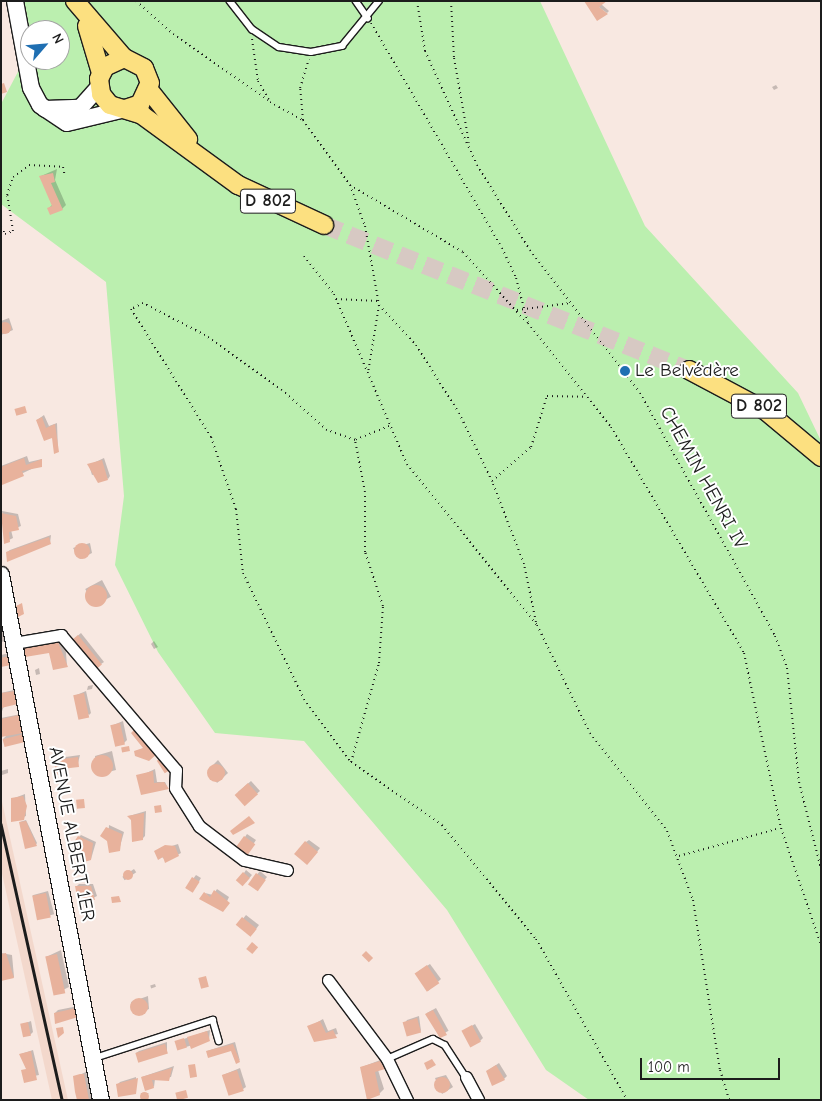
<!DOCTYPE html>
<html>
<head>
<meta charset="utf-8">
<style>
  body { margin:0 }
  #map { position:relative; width:822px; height:1101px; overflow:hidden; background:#f8e8e1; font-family:"Comic Neue",sans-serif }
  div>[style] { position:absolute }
  .built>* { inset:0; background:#f3d8cc }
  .green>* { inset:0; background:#bbefaf }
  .shadow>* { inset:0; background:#0003; transform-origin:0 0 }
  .building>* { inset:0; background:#e8b29c; transform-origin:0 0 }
  .round { border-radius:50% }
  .primary-tunnel>* { height:18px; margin-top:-9px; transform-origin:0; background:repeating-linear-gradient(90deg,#d7c9c3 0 18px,transparent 0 27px) }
  .path>* { height:2px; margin-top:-1px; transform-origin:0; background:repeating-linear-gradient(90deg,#1c1c1c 0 1px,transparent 0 5px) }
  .roads { filter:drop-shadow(1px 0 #1c1c1c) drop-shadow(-1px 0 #1c1c1c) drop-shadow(0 1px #1c1c1c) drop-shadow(0 -1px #1c1c1c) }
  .service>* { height:5.5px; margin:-2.75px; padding:0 2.75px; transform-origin:2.75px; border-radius:2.75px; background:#fff }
  .minor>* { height:11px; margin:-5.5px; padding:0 5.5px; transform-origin:5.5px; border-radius:5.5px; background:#fff }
  .secondary>* { height:16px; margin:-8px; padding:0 8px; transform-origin:8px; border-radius:8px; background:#fff }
  .primary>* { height:18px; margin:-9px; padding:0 9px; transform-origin:9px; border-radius:9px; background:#fce080 }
  .rail>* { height:2.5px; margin:-1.25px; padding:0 1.25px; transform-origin:1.25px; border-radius:1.25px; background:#1c1c1c }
  .dots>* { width:14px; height:14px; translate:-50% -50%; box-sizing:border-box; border:2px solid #fff; border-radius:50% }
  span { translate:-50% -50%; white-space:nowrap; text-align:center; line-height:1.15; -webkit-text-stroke:4px #fff; paint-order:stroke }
  .shield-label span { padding:1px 4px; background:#fff; border:1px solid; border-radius:4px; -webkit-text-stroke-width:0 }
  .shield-label { font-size:18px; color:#1c1c1c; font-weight:700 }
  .poi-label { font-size:19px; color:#1c1c1c }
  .left { translate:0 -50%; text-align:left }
  .street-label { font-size:19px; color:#1c1c1c }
  .frame { position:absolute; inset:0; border:2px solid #1c1c1c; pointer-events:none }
  .north { position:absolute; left:20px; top:20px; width:50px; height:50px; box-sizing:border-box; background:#fff; border:1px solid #a4a4a4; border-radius:50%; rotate:63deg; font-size:14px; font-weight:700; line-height:20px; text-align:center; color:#1c1c1c }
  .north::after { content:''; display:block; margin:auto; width:18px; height:22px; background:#1f6fb2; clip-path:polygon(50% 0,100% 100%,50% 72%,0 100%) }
  .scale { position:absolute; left:640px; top:1058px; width:140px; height:22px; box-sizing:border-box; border:2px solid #1c1c1c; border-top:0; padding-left:6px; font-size:15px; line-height:18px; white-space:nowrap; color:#1c1c1c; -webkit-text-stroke:4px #fff; paint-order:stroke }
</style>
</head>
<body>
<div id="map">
  <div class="built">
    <i style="clip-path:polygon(1px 797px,68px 1100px,52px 1100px,1px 869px)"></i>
  </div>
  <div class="green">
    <i style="clip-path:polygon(24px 1px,540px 1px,645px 226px,798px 393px,821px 441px,821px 1100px,589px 1100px,546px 1070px,447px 910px,304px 741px,215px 733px,158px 652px,115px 565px,124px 496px,106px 282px,1px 204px,1px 104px,30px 49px,30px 60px,60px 60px,60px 30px,30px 31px)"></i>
  </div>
  <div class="shadow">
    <i style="clip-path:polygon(590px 1px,601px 4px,609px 11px,607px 13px)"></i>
    <i style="clip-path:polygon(776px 85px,778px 88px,774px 90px,772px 87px)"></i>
    <i style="clip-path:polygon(57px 169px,55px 180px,66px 205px,62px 209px,49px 208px,53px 204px,41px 176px)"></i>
    <i style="clip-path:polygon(9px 318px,13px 330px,1px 335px,1px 321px)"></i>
    <i style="clip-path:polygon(44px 415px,49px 426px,57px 423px,58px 451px,53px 436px,37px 420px)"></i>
    <i style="clip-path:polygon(27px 456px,29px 462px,42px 459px,42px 464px,2px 483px,1px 491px,1px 466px)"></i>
    <i style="clip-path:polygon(104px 458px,110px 476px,108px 479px,99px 473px,92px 475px,89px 465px)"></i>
    <i style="clip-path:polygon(2px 511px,18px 514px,21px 526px,11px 530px,13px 538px,5px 542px)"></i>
    <i style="clip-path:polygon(51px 535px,50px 543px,7px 552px,10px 550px)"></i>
    <i style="clip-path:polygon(90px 543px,92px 553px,80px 559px,73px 548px)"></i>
    <i style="left:102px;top:580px;width:19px;height:19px;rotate:62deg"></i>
    <i style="clip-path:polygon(6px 629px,5px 641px,1px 642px,1px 630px)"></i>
    <i style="clip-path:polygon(81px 633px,104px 662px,101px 664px,75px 638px)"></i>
    <i style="clip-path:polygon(65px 640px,67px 666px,50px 652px,26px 656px,29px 643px)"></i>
    <i style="clip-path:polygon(154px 641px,158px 647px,154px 649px,151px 644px)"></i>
    <i style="clip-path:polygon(13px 652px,1px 666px,1px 655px)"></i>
    <i style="clip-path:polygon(39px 668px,40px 674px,36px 675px,35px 670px)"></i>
    <i style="clip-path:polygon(93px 685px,92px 689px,87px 690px,88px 686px)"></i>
    <i style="clip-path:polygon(18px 689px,4px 706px,1px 714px,1px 693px)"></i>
    <i style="clip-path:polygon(86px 691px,91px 713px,89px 715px,74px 696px)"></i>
    <i style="clip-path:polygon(21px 714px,28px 738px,3px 739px,8px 734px,1px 735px,1px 718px)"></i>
    <i style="clip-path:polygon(123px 721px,127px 740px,124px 743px,111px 726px)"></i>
    <i style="clip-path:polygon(112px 751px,116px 770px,97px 775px,95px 756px)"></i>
    <i style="clip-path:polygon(80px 755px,78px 763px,57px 773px,58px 758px)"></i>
    <i style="clip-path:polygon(218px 760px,228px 773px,217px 783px,208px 770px)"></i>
    <i style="clip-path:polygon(8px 769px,8px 773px,2px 775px,1px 771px)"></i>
    <i style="clip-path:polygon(155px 769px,157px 782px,165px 782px,168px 788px,157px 790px,140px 776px)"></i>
    <i style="clip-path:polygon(251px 781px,260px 791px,244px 804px,238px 792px)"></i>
    <i style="clip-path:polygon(25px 794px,26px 816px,12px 821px,12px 799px)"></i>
    <i style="clip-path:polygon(146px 811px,145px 836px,142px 839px,129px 816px)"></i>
    <i style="clip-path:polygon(26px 820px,37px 843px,35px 846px,20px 822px)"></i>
    <i style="clip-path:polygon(109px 825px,124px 832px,119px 850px,108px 840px)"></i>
    <i style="clip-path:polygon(247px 834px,256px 840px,248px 852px,245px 837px)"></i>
    <i style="clip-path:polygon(81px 835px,96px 842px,91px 859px,79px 837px)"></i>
    <i style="clip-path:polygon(309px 840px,320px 848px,310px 861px,306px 842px)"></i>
    <i style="clip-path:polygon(178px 844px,181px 853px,166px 861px,156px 851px)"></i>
    <i style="left:134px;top:869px;width:4px;height:14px;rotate:56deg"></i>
    <i style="clip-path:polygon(246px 870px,252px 875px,246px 882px,244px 873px)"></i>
    <i style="clip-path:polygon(260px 871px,267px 877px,259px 887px,249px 884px)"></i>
    <i style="clip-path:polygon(196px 875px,201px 878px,195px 888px,187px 887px)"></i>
    <i style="clip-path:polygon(79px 884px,93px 884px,97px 896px,89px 900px,77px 886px)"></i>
    <i style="clip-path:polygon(217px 889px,229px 897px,223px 910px,205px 893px,213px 895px)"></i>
    <i style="left:48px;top:891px;width:24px;height:16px;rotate:75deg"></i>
    <i style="clip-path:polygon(246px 915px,259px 925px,253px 933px,238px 925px)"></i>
    <i style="clip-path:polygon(61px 950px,69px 987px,55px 994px,46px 957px)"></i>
    <i style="clip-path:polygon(1px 953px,12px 955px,14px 977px,2px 979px)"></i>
    <i style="clip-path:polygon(430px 964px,441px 979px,428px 991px,419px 971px)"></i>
    <i style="left:155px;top:984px;width:3px;height:5px;rotate:72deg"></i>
    <i style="clip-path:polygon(148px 996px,149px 1009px,135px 1015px,131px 1002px)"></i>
    <i style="clip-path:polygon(78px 1006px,80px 1013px,55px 1013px,58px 1010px)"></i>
    <i style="left:436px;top:1008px;width:26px;height:11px;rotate:61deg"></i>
    <i style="clip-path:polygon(419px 1016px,421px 1031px,405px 1023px,407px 1020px)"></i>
    <i style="clip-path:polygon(323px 1019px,328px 1031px,336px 1028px,338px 1034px,314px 1039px,309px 1027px)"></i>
    <i style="clip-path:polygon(31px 1021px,33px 1032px,30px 1035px,21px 1025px)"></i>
    <i style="clip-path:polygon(475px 1024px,483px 1038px,480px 1041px,465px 1030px)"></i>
    <i style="clip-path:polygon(210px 1030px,209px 1040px,186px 1047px,175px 1042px)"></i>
    <i style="clip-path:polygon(167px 1042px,167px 1053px,136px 1053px,139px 1051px)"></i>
    <i style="clip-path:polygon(235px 1042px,240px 1061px,232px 1050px,207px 1051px)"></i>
    <i style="clip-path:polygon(33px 1050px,39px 1075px,24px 1078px,27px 1065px,21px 1054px)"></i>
    <i style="clip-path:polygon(383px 1059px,387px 1066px,378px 1070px,384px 1089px,379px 1094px,362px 1067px)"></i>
    <i style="clip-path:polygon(499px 1063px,507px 1076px,504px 1079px,487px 1071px)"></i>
    <i style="clip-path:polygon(174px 1066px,171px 1077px,155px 1079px,154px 1087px,142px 1077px)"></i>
    <i style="clip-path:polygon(240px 1068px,246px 1087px,243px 1089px,223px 1075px)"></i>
    <i style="clip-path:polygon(88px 1071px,93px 1100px,78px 1100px,75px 1077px)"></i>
    <i style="clip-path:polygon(446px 1075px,453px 1087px,442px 1094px,435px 1078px)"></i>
    <i style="clip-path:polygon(136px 1077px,136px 1092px,118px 1084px,120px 1082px)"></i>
    <i style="clip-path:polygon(141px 1093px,149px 1093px,141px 1098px)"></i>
  </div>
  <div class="building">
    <i style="clip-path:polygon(584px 1px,607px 1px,599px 7px,608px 14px,597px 21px)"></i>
    <i style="clip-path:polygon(4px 83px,7px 92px,1px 94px,1px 84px)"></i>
    <i style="clip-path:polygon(53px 173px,55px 182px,51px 183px,63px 210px,50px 215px,47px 208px,52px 206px,39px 176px)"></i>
    <i class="round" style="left:-1px;top:322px;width:12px;height:12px"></i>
    <i style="left:25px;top:406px;width:7px;height:11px;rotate:74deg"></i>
    <i style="clip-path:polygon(42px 417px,46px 428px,55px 424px,59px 452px,54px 454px,52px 438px,44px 441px,36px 420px)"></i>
    <i style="clip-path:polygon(24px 458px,26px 465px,42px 459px,42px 467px,22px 471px,24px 476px,2px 485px,1px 492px,1px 467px)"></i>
    <i style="clip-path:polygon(102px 460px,108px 480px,98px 483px,87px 464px)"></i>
    <i style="clip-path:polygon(1px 513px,16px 516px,19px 530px,9px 532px,10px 542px,4px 544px)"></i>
    <i style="clip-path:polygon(49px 537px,51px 544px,7px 562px,6px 552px)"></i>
    <i class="round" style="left:74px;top:543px;width:16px;height:16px"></i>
    <i class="round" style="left:85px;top:585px;width:22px;height:22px"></i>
    <i style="clip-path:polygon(22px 603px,24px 614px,18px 617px,16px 606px)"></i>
    <i style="left:78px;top:635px;width:38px;height:9px;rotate:51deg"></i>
    <i style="clip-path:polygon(58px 642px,68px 667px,53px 670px,49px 653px,25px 657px,23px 647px)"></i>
    <i style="clip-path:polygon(9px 656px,11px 665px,1px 667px,1px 658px)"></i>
    <i style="clip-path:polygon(16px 691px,18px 704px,1px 708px,1px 693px)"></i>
    <i style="left:84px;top:693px;width:25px;height:11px;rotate:78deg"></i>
    <i style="clip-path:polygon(19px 715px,23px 733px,1px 737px,1px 719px)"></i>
    <i style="left:120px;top:723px;width:22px;height:10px;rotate:77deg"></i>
    <i style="clip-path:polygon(136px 728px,158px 753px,149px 761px,135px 756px,134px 751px,143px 748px,131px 733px)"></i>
    <i style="left:24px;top:734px;width:8px;height:22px;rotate:76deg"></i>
    <i style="left:129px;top:746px;width:5px;height:8px;rotate:79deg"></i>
    <i class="round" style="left:91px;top:755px;width:22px;height:22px"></i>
    <i style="clip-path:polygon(78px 757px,79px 767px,61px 769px,62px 774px,56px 775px,54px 760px)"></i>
    <i style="left:161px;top:758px;width:15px;height:5px;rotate:58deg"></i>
    <i class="round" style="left:207px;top:764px;width:18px;height:18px"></i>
    <i style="clip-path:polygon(153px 771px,154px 783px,164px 782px,169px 789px,141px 795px,136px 775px)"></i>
    <i style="left:248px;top:783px;width:15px;height:18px;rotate:48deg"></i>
    <i style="clip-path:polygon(23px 796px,27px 806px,24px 820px,11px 822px,11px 798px)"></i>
    <i style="left:84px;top:799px;width:9px;height:8px;rotate:84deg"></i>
    <i style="left:161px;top:805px;width:7px;height:7px;rotate:82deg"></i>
    <i style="clip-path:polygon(144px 813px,143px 840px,132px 842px,131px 820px,127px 816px)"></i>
    <i style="clip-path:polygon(249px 816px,255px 823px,233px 835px,230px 831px)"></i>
    <i style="clip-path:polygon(26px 821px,37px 846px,25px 849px,19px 822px)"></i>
    <i style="clip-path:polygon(106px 827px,122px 834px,120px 851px,109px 853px,107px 841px,100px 836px)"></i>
    <i style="clip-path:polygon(78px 836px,93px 843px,91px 860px,81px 863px,78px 850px,72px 845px)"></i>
    <i style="left:244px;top:836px;width:14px;height:16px;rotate:36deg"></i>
    <i style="left:305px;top:841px;width:17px;height:17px;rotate:40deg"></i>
    <i style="clip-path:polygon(165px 845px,175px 846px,179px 856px,165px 863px,163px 857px,158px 860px,154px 851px)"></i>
    <i class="round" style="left:123px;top:870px;width:10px;height:10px"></i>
    <i style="left:243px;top:872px;width:9px;height:11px;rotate:41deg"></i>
    <i style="left:256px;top:873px;width:12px;height:14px;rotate:35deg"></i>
    <i style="left:192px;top:877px;width:9px;height:13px;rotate:32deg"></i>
    <i style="clip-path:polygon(75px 886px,91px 886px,95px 900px,77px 897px)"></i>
    <i style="clip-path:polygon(214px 890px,230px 903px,223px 912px,199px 899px,204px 892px,210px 897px)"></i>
    <i style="left:46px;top:893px;width:25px;height:14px;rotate:79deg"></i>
    <i style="clip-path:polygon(119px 896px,121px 902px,112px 903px,111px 897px)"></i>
    <i style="left:242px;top:917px;width:19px;height:10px;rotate:39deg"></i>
    <i style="left:252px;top:942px;width:8px;height:9px;rotate:40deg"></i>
    <i style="left:366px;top:951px;width:10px;height:6px;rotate:45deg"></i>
    <i style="clip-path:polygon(6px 953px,14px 978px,1px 981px,1px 954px)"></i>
    <i style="left:57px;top:954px;width:40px;height:12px;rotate:78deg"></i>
    <i style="left:427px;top:965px;width:22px;height:15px;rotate:56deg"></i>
    <i style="left:206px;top:976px;width:11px;height:8px;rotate:75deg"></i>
    <i class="round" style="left:130px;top:998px;width:18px;height:18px"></i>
    <i style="clip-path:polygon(76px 1008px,78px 1017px,55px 1024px,54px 1013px)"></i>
    <i style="clip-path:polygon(433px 1010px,447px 1035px,440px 1038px,425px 1014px)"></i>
    <i style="left:417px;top:1018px;width:15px;height:15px;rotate:74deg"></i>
    <i style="clip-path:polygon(320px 1021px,326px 1033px,333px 1030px,337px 1038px,314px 1042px,307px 1026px)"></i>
    <i style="left:28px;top:1022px;width:14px;height:8px;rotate:78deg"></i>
    <i style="left:472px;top:1025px;width:19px;height:12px;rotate:62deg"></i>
    <i style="clip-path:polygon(63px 1027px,64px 1033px,58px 1038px,56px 1028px)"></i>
    <i style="clip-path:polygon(207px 1031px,210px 1041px,191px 1049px,187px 1037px)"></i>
    <i style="left:184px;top:1038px;width:10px;height:10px;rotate:73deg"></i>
    <i style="left:165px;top:1044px;width:10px;height:31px;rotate:73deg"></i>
    <i style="clip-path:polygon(233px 1044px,240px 1062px,236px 1064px,231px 1051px,208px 1058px,206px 1051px)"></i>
    <i style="clip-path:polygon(31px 1051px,37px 1080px,24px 1083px,21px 1070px,26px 1069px,19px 1054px)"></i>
    <i style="clip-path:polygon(432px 1059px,436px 1065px,427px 1070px,424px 1063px)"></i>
    <i style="clip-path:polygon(380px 1061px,385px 1069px,375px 1072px,380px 1095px,367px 1100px,360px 1067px)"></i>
    <i style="left:195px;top:1064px;width:13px;height:7px;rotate:81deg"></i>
    <i style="clip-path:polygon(496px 1065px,505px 1080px,492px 1086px,486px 1071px)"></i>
    <i style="clip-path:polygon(172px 1068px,169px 1081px,152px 1080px,154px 1088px,145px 1091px,141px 1077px)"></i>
    <i style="left:237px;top:1070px;width:22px;height:16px;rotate:72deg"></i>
    <i style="clip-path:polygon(80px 1074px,84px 1074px,89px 1100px,77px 1100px,75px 1092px,73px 1076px)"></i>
    <i class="round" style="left:434px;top:1077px;width:16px;height:16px"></i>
    <i style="clip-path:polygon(138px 1078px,136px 1094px,118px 1097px,116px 1084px)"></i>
    <i style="left:186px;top:1090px;width:8px;height:11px;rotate:76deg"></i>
    <i class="round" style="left:139.5px;top:1091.5px;width:9px;height:9px"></i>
  </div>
  <div class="primary-tunnel">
    <i style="left:324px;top:225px;width:393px;rotate:21.7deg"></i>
  </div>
  <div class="path">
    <i style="left:136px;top:1px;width:50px;rotate:41.7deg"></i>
    <i style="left:173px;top:34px;width:116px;rotate:34.8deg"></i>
    <i style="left:417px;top:1px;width:51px;rotate:80.9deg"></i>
    <i style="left:425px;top:51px;width:125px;rotate:65.5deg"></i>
    <i style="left:477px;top:165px;width:100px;rotate:58.1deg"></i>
    <i style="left:530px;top:250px;width:180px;rotate:52.4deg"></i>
    <i style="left:640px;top:393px;width:278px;rotate:60.9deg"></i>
    <i style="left:775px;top:636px;width:34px;rotate:69deg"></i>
    <i style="left:787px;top:668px;width:115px;rotate:84deg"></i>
    <i style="left:799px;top:782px;width:90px;rotate:75.8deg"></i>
    <i style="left:451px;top:1px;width:57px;rotate:87deg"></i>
    <i style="left:454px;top:58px;width:86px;rotate:80deg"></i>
    <i style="left:371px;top:23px;width:260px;rotate:59.8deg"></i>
    <i style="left:502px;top:248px;width:33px;rotate:65deg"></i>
    <i style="left:516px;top:278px;width:47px;rotate:75.1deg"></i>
    <i style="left:528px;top:323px;width:133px;rotate:51.4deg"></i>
    <i style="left:611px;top:427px;width:262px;rotate:59.5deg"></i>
    <i style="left:744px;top:653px;width:179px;rotate:78.1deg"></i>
    <i style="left:781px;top:828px;width:124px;rotate:71.1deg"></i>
    <i style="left:252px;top:39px;width:42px;rotate:81.9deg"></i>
    <i style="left:258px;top:81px;width:24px;rotate:60deg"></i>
    <i style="left:270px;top:102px;width:38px;rotate:29deg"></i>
    <i style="left:303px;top:120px;width:80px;rotate:54.1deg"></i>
    <i style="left:350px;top:185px;width:131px;rotate:30.7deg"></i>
    <i style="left:463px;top:252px;width:94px;rotate:48deg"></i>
    <i style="left:303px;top:120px;width:32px;rotate:-95deg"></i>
    <i style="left:300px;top:88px;width:30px;rotate:-73deg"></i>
    <i style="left:350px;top:185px;width:44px;rotate:69.9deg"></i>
    <i style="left:365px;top:226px;width:80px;rotate:80deg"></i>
    <i style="left:379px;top:305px;width:69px;rotate:99.2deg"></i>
    <i style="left:1px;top:227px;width:8px;rotate:60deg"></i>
    <i style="left:5px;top:234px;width:9px;rotate:-21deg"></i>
    <i style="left:13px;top:231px;width:36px;rotate:-99deg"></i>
    <i style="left:7px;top:195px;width:19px;rotate:-72deg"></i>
    <i style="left:13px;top:177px;width:20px;rotate:-37deg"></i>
    <i style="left:29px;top:165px;width:34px;rotate:3deg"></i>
    <i style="left:63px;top:167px;width:10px;rotate:79deg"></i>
    <i style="left:304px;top:256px;width:48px;rotate:51.7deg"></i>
    <i style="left:334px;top:294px;width:185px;rotate:66.8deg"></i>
    <i style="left:407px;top:464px;width:207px;rotate:51.1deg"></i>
    <i style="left:537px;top:625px;width:120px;rotate:63.9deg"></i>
    <i style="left:590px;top:733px;width:125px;rotate:51.8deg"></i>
    <i style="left:667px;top:831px;width:74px;rotate:69.4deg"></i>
    <i style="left:693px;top:900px;width:172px;rotate:81deg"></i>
    <i style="left:720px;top:1070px;width:31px;rotate:73deg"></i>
    <i style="left:336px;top:299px;width:42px;rotate:2.7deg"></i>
    <i style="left:379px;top:305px;width:54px;rotate:47.2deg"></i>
    <i style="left:416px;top:345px;width:80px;rotate:57.7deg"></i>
    <i style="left:459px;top:413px;width:76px;rotate:64.1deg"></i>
    <i style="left:517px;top:310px;width:54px;rotate:-7.4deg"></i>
    <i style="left:389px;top:426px;width:37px;rotate:158deg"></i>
    <i style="left:355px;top:440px;width:30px;rotate:-160deg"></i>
    <i style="left:327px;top:430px;width:60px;rotate:-138.4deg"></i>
    <i style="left:282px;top:390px;width:95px;rotate:-144.5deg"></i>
    <i style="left:205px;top:335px;width:70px;rotate:-152.7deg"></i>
    <i style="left:143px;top:303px;width:13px;rotate:153deg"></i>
    <i style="left:131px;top:309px;width:151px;rotate:58deg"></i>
    <i style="left:211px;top:437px;width:76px;rotate:70.9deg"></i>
    <i style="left:236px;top:509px;width:64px;rotate:83.8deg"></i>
    <i style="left:243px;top:573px;width:140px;rotate:64.2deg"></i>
    <i style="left:304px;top:699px;width:79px;rotate:53.3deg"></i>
    <i style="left:351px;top:762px;width:111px;rotate:34.7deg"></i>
    <i style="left:442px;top:825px;width:148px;rotate:50.5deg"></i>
    <i style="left:536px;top:939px;width:185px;rotate:60.5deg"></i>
    <i style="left:536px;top:622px;width:59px;rotate:-101.7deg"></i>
    <i style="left:524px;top:564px;width:89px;rotate:-111.1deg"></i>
    <i style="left:492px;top:481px;width:52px;rotate:-41.1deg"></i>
    <i style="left:531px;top:447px;width:53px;rotate:-72.6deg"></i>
    <i style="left:547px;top:396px;width:39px;rotate:1deg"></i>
    <i style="left:351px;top:762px;width:103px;rotate:-74.2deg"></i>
    <i style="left:379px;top:663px;width:57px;rotate:-86deg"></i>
    <i style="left:383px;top:606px;width:57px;rotate:-108.4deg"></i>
    <i style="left:365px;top:552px;width:60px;rotate:-90deg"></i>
    <i style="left:365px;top:492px;width:53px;rotate:-100.9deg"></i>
    <i style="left:679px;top:856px;width:105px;rotate:-15.5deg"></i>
  </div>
  <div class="roads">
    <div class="service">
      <i style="left:230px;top:1px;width:36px;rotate:52deg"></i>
      <i style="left:252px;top:29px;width:32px;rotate:34deg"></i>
      <i style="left:279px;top:47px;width:32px;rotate:9deg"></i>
      <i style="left:311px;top:52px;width:32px;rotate:-11deg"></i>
      <i style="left:342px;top:46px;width:58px;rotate:-50.6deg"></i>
      <i style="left:356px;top:1px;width:21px;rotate:55deg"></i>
      <i style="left:95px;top:1058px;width:124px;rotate:-17.9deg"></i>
      <i style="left:213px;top:1020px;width:22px;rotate:74deg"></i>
      <i style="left:387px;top:1059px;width:50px;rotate:-23.5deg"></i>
      <i style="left:433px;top:1039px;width:13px;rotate:27deg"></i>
      <i style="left:445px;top:1045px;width:38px;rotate:57deg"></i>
    </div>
    <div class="minor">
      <i style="left:14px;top:643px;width:48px;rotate:-9.7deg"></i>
      <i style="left:61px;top:635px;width:177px;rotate:49.6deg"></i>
      <i style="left:176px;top:770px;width:18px;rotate:93deg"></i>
      <i style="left:175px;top:788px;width:45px;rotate:57.7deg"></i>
      <i style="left:199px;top:826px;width:56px;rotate:37.1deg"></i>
      <i style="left:244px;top:860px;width:44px;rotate:13.1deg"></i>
      <i style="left:328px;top:980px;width:99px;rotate:53.2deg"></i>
      <i style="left:387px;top:1059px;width:46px;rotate:64deg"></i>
      <i style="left:466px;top:1077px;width:26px;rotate:62deg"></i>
    </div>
    <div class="secondary">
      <i style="left:15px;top:1px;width:88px;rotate:79.6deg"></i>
      <i style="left:31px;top:88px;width:19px;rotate:62deg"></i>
      <i style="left:40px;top:105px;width:32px;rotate:34deg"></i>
      <i style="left:67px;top:123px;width:60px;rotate:-13.6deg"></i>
      <i style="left:45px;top:109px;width:35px;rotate:-2deg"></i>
      <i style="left:80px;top:108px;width:28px;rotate:-48deg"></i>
      <i style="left:1px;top:575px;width:534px;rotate:79.22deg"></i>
    </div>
    <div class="primary">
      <i style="left:75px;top:1px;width:75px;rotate:49.3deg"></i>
      <i style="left:87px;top:26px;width:49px;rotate:73.4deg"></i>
      <i style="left:149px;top:90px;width:63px;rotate:51.5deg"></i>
      <i style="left:125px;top:109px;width:16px;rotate:-18deg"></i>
      <i style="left:140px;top:104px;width:23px;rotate:-65deg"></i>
      <i style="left:150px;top:83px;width:16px;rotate:-112deg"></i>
      <i style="left:144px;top:68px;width:22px;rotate:-153deg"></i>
      <i style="left:124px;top:58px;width:21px;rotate:155deg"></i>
      <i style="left:105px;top:67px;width:13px;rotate:117deg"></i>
      <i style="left:99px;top:79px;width:15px;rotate:82deg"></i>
      <i style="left:101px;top:94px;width:14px;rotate:51deg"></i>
      <i style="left:110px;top:105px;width:34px;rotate:17deg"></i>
      <i style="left:142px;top:115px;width:119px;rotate:36.1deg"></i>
      <i style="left:238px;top:185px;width:95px;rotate:24.9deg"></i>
      <i style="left:689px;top:370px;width:87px;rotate:28deg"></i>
      <i style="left:766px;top:411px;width:72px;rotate:39.9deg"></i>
    </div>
  </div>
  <div class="rail">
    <i style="left:1px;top:824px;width:283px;rotate:77.5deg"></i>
  </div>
  <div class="dots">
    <i style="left:625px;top:371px;background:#1f6fb2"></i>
  </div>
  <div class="shield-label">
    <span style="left:268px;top:201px">D 802</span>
    <span style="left:759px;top:406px">D 802</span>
  </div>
  <div class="poi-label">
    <span class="left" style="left:635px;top:371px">Le Belvédère</span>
  </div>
  <div class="street-label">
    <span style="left:703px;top:478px;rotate:61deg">CHEMIN HENRI IV</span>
    <span style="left:71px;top:834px;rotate:79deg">AVENUE ALBERT 1ER</span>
  </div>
  <div class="frame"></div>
  <div class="north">N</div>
  <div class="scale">100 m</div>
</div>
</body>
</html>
